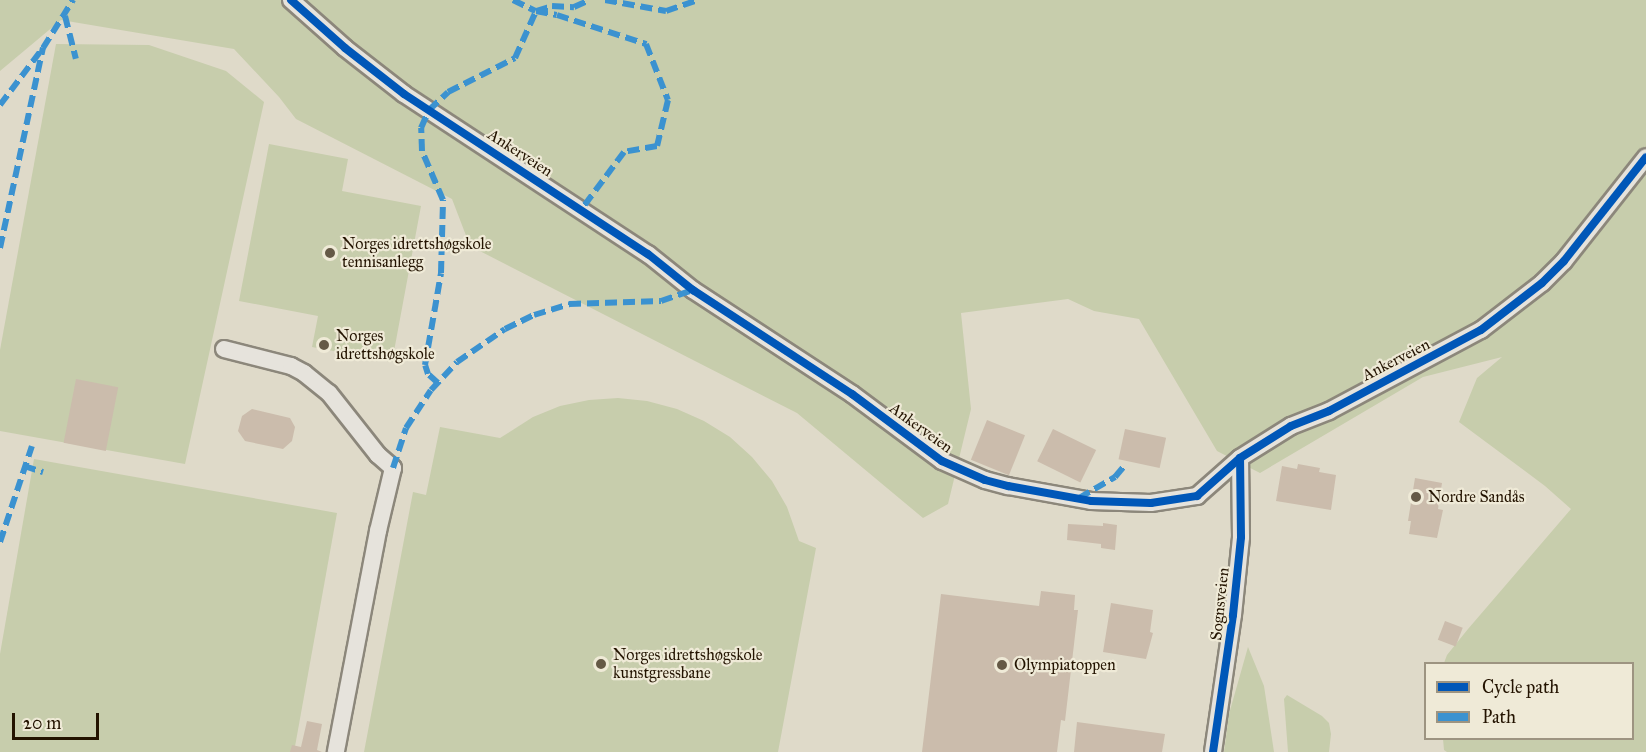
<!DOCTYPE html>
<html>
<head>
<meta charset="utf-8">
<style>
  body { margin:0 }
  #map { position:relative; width:1646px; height:752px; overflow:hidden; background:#dfdac9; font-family:"IM FELL Great Primer",serif }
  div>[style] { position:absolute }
  .green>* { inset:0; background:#c7cdac }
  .building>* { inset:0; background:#cbbcac; transform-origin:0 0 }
  .roads { filter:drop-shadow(2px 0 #8c877b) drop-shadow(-2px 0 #8c877b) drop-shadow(0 2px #8c877b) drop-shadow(0 -2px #8c877b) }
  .service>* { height:16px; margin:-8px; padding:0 8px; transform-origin:8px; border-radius:8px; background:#e6e3dc }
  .quiet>* { height:6px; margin-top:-3px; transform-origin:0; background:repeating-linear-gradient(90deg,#3b92d0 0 12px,transparent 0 18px) }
  .cycleway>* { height:8px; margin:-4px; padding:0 4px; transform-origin:4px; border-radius:4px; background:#0057b8 }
  .dots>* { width:16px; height:16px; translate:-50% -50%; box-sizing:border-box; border:3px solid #efead7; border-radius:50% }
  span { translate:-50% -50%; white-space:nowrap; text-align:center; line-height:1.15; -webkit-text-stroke:4.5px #efead7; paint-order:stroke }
  .street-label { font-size:16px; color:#231300 }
  .poi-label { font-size:16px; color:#231300 }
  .left { translate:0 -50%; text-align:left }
  .legend { position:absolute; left:1424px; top:662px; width:210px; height:78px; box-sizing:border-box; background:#efead7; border:2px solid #9d9481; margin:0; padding:8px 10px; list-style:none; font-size:18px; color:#231300 }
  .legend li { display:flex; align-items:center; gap:12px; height:30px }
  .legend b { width:30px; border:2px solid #9d9481 }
  .scale { position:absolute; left:12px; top:713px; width:87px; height:27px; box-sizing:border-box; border:3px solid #231300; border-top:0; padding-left:8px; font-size:18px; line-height:21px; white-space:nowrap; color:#231300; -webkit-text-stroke:4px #efead7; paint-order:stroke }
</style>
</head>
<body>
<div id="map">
  <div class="green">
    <i style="clip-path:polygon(0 0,1646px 0,1646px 752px,1447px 752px,1444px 750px,1443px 739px,1632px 738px,1632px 664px,1444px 663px,1447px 655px,1468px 629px,1571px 509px,1545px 486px,1459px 422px,1477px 378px,1502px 357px,1423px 377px,1260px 473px,1217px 451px,1139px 319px,1094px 311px,1068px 299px,961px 313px,971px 409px,948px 504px,923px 518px,797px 413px,470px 246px,452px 199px,296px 119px,279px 97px,234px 49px,61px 20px,0 71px)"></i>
    <i style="clip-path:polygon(56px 44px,149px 45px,226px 71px,264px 102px,185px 464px,0 431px,0 350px)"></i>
    <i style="clip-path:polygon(269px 144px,348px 159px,342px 191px,421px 206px,392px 362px,312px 347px,318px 316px,239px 301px)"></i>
    <i style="clip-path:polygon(618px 398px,647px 401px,677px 409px,704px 421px,730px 437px,752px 457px,772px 481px,787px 507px,799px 541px,816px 548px,778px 752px,364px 752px,413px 492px,426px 495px,440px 427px,500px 438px,533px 417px,560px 406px,589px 400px)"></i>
    <i style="clip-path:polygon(34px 459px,337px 513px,294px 752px,0 752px,0 654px)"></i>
    <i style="clip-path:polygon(1248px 647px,1264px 686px,1274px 752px,1224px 752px,1229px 714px)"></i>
    <i style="clip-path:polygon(1287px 695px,1322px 716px,1329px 723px,1331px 734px,1329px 752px,1288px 752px,1284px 699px)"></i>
  </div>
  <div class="building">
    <i style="left:76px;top:379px;width:43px;height:65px;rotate:11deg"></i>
    <i style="clip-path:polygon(252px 409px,290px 418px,295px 427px,292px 441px,283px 449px,245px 441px,238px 431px,242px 416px)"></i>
    <i style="left:987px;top:420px;width:41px;height:43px;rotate:22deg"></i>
    <i style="left:1053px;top:429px;width:48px;height:36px;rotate:26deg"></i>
    <i style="left:1125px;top:429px;width:42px;height:31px;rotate:12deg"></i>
    <i style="clip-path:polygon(1298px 464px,1320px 468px,1319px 472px,1336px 475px,1331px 510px,1276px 501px,1282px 466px,1297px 469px)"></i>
    <i style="clip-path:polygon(1415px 478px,1442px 483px,1438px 509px,1443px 510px,1437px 538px,1409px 534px,1411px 521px,1408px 521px)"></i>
    <i style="clip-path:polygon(1103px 523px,1117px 525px,1115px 550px,1101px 548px,1101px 544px,1067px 540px,1068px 524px,1103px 526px)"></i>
    <i style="clip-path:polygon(1041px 591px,1075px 595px,1074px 610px,1078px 610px,1065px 721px,1061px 720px,1057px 752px,922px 752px,941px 594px,1039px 606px)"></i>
    <i style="clip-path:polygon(1111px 603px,1153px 610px,1150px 632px,1153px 633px,1146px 659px,1103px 652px)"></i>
    <i style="left:1445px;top:621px;width:19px;height:20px;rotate:21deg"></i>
    <i style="clip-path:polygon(307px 721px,322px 724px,317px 750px,322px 752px,290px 752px,292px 745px,301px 747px)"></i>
    <i style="clip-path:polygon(1077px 722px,1165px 734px,1162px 752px,1074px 752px)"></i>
  </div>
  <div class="roads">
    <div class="service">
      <i style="left:291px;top:0;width:72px;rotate:41.6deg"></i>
      <i style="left:345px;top:48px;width:75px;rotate:37.9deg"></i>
      <i style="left:404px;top:94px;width:292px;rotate:33.3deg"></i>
      <i style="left:648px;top:254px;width:58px;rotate:38.7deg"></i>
      <i style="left:693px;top:290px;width:190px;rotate:33.2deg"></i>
      <i style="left:852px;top:394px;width:112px;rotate:36.7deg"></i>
      <i style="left:942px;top:461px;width:47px;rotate:23.8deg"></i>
      <i style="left:985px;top:480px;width:24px;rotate:15deg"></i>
      <i style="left:1008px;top:486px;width:84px;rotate:10.2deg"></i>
      <i style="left:1091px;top:501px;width:60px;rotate:1.9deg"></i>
      <i style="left:1151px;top:503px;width:47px;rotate:-8.7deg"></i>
      <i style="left:1197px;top:496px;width:57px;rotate:-41.5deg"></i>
      <i style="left:1240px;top:458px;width:60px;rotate:-32.1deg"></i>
      <i style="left:1291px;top:426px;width:41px;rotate:-21.5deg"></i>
      <i style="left:1329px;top:411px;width:172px;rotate:-28.1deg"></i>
      <i style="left:1481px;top:330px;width:77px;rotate:-37.6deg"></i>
      <i style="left:1542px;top:283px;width:31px;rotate:-45deg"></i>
      <i style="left:1564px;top:261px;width:132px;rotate:-51.7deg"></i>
      <i style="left:224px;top:349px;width:69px;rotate:14.2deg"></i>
      <i style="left:291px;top:366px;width:15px;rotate:28deg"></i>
      <i style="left:304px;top:373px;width:32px;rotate:39deg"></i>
      <i style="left:329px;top:393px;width:79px;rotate:51.7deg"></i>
      <i style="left:378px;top:455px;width:20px;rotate:41deg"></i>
      <i style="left:393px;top:468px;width:65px;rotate:103.4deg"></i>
      <i style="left:378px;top:531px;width:225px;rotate:100.8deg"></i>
      <i style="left:1213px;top:752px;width:138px;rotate:-81.7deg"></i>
      <i style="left:1233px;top:615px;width:78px;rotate:-84.1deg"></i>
      <i style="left:1241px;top:537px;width:79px;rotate:-90.7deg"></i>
    </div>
  </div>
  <div class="quiet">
    <i style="left:513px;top:0;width:25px;rotate:26deg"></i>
    <i style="left:536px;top:11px;width:21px;rotate:11deg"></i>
    <i style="left:557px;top:15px;width:94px;rotate:18deg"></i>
    <i style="left:646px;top:44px;width:60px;rotate:68.6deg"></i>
    <i style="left:668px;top:100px;width:47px;rotate:103.4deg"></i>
    <i style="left:657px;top:146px;width:34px;rotate:170deg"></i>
    <i style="left:624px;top:152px;width:72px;rotate:126.6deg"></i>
    <i style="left:605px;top:0;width:62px;rotate:10.2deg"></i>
    <i style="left:666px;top:11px;width:34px;rotate:-19deg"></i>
    <i style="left:65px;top:16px;width:44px;rotate:75.7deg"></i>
    <i style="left:0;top:105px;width:71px;rotate:-53deg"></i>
    <i style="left:43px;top:48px;width:57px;rotate:-58deg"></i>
    <i style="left:0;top:248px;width:205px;rotate:-77.9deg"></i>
    <i style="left:438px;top:383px;width:13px;rotate:-138deg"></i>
    <i style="left:428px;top:374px;width:9px;rotate:-108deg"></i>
    <i style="left:425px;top:365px;width:93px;rotate:-80.1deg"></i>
    <i style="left:441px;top:273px;width:73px;rotate:-88.4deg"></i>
    <i style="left:443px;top:200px;width:53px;rotate:-113.2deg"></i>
    <i style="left:422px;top:151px;width:23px;rotate:-92deg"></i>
    <i style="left:421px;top:128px;width:20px;rotate:-66deg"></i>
    <i style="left:429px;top:110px;width:26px;rotate:-43deg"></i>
    <i style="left:448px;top:92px;width:75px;rotate:-26.9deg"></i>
    <i style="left:515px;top:58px;width:51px;rotate:-65.9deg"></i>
    <i style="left:536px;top:11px;width:17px;rotate:-17deg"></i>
    <i style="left:552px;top:6px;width:22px;rotate:3deg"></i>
    <i style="left:574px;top:7px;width:17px;rotate:-24deg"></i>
    <i style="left:24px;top:466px;width:20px;rotate:18deg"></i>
    <i style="left:393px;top:468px;width:42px;rotate:-72deg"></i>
    <i style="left:406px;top:428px;width:45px;rotate:-56.7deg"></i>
    <i style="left:431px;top:390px;width:38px;rotate:-47deg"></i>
    <i style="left:457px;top:362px;width:58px;rotate:-34.5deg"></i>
    <i style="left:505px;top:329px;width:32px;rotate:-26deg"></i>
    <i style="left:534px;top:315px;width:37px;rotate:-17deg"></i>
    <i style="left:569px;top:304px;width:92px;rotate:-1.9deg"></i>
    <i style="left:661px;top:301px;width:34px;rotate:-19deg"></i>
    <i style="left:1079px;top:498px;width:42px;rotate:-30.3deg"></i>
    <i style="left:1115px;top:477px;width:17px;rotate:-50deg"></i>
    <i style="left:0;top:542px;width:101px;rotate:-71.6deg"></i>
  </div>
  <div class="cycleway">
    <i style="left:291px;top:0;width:72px;rotate:41.6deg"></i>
    <i style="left:345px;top:48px;width:75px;rotate:37.9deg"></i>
    <i style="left:404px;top:94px;width:292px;rotate:33.3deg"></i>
    <i style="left:648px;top:254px;width:58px;rotate:38.7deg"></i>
    <i style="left:693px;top:290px;width:190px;rotate:33.2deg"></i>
    <i style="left:852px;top:394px;width:112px;rotate:36.7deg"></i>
    <i style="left:942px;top:461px;width:47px;rotate:23.8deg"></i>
    <i style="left:985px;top:480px;width:24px;rotate:15deg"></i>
    <i style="left:1008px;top:486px;width:84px;rotate:10.2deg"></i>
    <i style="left:1091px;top:501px;width:60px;rotate:1.9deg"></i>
    <i style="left:1151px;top:503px;width:47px;rotate:-8.7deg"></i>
    <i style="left:1197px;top:496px;width:57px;rotate:-41.5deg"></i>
    <i style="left:1240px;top:458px;width:60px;rotate:-32.1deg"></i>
    <i style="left:1291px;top:426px;width:41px;rotate:-21.5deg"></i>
    <i style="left:1329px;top:411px;width:172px;rotate:-28.1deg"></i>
    <i style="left:1481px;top:330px;width:77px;rotate:-37.6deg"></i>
    <i style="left:1542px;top:283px;width:31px;rotate:-45deg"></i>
    <i style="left:1564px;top:261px;width:132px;rotate:-51.7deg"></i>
    <i style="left:1213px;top:752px;width:138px;rotate:-81.7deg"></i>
    <i style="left:1233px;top:615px;width:78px;rotate:-84.1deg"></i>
    <i style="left:1241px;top:537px;width:79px;rotate:-90.7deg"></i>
  </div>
  <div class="dots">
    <i style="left:330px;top:253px;background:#655946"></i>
    <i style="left:324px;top:345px;background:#655946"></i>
    <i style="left:1416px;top:497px;background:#655946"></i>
    <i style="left:601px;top:664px;background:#655946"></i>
    <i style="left:1002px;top:665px;background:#655946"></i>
  </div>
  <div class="street-label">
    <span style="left:520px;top:153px;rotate:33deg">Ankerveien</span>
    <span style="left:1396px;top:360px;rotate:-27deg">Ankerveien</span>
    <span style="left:921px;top:428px;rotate:36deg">Ankerveien</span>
    <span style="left:1220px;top:604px;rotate:-84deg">Sognsveien</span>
  </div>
  <div class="poi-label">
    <span class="left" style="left:342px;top:253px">Norges idrettshøgskole<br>tennisanlegg</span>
    <span class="left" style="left:336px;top:345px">Norges<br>idrettshøgskole</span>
    <span class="left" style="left:1428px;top:497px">Nordre Sandås</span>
    <span class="left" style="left:613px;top:664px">Norges idrettshøgskole<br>kunstgressbane</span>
    <span class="left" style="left:1014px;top:665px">Olympiatoppen</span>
  </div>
  <ul class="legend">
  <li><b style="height:8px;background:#0057b8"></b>Cycle path</li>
  <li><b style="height:8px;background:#3b92d0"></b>Path</li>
  </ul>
  <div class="scale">20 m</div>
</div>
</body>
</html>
